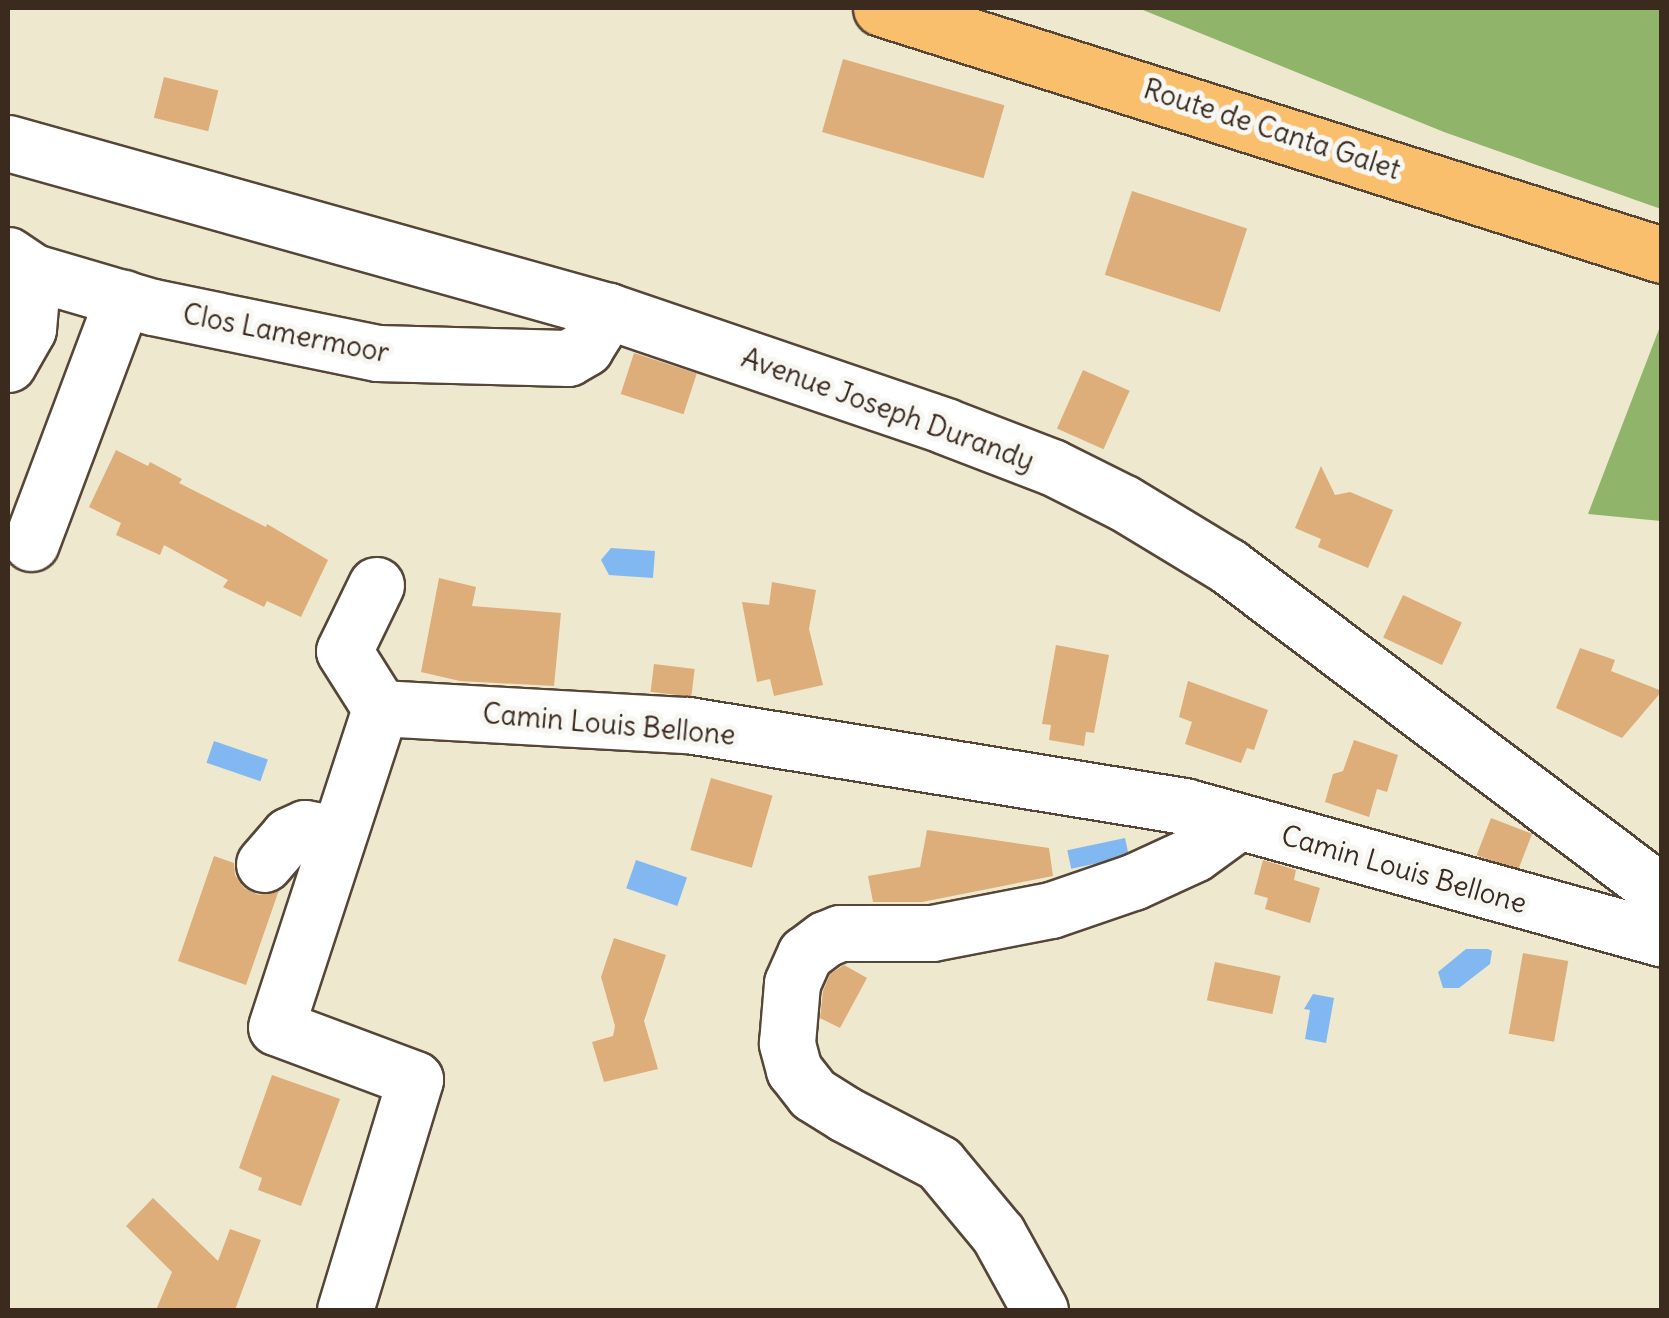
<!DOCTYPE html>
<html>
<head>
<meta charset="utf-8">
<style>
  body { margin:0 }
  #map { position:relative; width:1669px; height:1318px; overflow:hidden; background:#ede8ce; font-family:Delius,sans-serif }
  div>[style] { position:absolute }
  .forest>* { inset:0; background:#90b56a }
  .water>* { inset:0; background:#82b8f1; transform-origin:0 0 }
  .building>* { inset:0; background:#deae7a; transform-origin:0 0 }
  .roads { filter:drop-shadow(2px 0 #564638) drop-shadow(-2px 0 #564638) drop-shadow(0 2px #564638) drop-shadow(0 -2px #564638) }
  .minor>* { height:55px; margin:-27.5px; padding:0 27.5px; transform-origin:27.5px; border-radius:27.5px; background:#fff }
  .major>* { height:55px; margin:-27.5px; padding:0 27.5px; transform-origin:27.5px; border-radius:27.5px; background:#f9bf6d }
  span { translate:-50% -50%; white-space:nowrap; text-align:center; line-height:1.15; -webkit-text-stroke:10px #f6f6f2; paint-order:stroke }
  .street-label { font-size:28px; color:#3b2a1e }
  .frame { position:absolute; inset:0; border:10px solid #3b2a1e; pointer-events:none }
</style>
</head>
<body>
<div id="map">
  <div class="forest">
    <i style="clip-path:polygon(1138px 8px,1661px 8px,1661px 209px,1444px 132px)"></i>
    <i style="clip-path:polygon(1661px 324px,1661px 521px,1588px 514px)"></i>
  </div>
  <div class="water">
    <i style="clip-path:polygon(611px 548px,655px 551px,653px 578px,609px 575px,601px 560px)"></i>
    <i style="left:214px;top:741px;width:57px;height:23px;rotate:19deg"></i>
    <i style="left:1125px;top:838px;width:19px;height:59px;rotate:78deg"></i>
    <i style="left:636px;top:860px;width:54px;height:30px;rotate:19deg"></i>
    <i style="clip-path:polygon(1466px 949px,1488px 949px,1492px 951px,1490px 964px,1459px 988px,1443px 988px,1438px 972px)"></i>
    <i style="clip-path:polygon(1313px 994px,1334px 998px,1326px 1043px,1305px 1039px,1310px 1010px,1304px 1009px)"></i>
  </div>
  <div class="building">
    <i style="left:843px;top:59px;width:168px;height:76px;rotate:16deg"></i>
    <i style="left:164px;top:77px;width:56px;height:42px;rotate:14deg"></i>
    <i style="left:1132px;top:191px;width:121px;height:88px;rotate:18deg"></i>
    <i style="left:634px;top:353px;width:66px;height:43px;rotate:18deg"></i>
    <i style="left:1083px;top:370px;width:51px;height:64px;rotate:24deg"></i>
    <i style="clip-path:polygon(116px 450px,148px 466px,150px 462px,182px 479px,179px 483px,266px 527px,267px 524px,328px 560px,301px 617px,267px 601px,264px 607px,223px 587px,228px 580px,164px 545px,160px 555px,116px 535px,121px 523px,89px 507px)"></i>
    <i style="clip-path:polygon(1321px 466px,1335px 495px,1350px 492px,1393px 510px,1368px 568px,1318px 547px,1321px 539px,1295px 528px)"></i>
    <i style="clip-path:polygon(439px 578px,476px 587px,472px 606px,561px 613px,554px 686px,460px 681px,421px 672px)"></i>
    <i style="clip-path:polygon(772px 582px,816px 590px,809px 629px,823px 685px,774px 696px,770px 679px,757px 682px,742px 602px,769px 605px)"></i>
    <i style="left:1403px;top:595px;width:65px;height:47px;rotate:25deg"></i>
    <i style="clip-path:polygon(1056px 645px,1109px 655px,1094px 733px,1086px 732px,1084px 746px,1049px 740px,1051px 725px,1042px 724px)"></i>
    <i style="clip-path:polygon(1580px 648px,1615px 660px,1611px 671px,1662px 691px,1622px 738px,1556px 708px)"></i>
    <i style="left:654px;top:664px;width:41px;height:28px;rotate:7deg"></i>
    <i style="clip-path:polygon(1188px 681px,1268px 710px,1254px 750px,1247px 748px,1241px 763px,1185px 744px,1192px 722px,1179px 717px)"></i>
    <i style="clip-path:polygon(1354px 740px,1398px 755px,1387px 792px,1377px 789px,1369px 817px,1325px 802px,1333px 774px,1343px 771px)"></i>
    <i style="left:711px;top:778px;width:64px;height:75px;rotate:16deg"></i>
    <i style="left:1491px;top:818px;width:44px;height:40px;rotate:21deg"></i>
    <i style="clip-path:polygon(927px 830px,1049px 848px,1053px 876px,922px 902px,873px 902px,868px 876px,920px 867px)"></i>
    <i style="clip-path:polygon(214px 856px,234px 863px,235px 875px,244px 888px,259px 895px,279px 890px,246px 985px,178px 961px)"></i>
    <i style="clip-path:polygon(1263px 860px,1296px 870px,1294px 880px,1320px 888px,1310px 923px,1265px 909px,1268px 898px,1254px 894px)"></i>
    <i style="clip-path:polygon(614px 938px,666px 955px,644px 1021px,658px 1069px,604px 1082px,592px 1042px,613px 1036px,615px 1026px,601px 977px)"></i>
    <i style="left:1523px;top:953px;width:46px;height:82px;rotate:10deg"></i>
    <i style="left:1215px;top:962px;width:67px;height:39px;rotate:12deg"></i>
    <i style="clip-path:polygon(844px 965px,867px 978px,840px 1028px,820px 1018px,823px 991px,830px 974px)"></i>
    <i style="clip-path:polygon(272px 1075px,340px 1099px,301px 1206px,258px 1190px,262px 1178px,239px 1168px)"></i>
    <i style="clip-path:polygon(153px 1198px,218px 1261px,230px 1229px,261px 1240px,235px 1310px,156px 1310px,172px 1272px,126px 1226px)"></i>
  </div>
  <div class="roads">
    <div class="minor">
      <i style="left:8px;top:143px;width:623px;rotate:15.64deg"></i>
      <i style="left:608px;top:311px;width:356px;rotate:18.8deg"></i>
      <i style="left:945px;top:426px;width:115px;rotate:21deg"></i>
      <i style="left:1052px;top:467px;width:80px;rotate:26.6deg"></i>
      <i style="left:1124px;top:503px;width:122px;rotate:31.2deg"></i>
      <i style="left:1228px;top:566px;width:543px;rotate:37deg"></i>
      <i style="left:8px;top:255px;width:30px;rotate:34deg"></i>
      <i style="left:33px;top:272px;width:125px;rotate:16.3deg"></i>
      <i style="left:153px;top:307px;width:229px;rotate:11.6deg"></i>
      <i style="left:377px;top:353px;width:191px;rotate:1.5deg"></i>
      <i style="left:568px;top:358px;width:20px;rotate:-30deg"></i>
      <i style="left:585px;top:348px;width:44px;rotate:-58.1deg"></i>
      <i style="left:8px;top:364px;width:40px;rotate:-60.3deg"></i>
      <i style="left:28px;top:329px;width:57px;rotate:-85deg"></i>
      <i style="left:31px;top:543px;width:262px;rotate:-69.4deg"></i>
      <i style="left:376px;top:585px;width:73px;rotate:115.9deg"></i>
      <i style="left:344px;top:651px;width:67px;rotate:57.7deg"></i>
      <i style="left:264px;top:864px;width:38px;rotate:-49deg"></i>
      <i style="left:289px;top:835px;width:17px;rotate:-24deg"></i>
      <i style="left:305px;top:828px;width:32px;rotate:11deg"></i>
      <i style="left:345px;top:1310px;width:241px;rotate:-73.1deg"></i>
      <i style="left:415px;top:1079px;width:148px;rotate:-159.5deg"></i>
      <i style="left:276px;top:1027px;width:336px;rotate:-71.9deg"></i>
      <i style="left:380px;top:708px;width:308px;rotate:3.2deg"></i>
      <i style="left:688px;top:725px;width:503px;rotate:9.27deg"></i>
      <i style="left:1184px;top:806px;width:496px;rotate:15.5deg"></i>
      <i style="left:1040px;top:1310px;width:87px;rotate:-118.9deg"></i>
      <i style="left:998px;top:1234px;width:92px;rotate:-129.7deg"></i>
      <i style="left:939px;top:1163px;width:106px;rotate:-152.5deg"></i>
      <i style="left:845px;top:1114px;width:38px;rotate:-148deg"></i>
      <i style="left:813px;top:1094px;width:31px;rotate:-128deg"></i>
      <i style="left:794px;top:1070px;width:28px;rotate:-105deg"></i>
      <i style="left:787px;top:1043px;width:60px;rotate:-85.2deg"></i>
      <i style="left:792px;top:983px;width:32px;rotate:-66deg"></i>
      <i style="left:805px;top:954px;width:25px;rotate:-37deg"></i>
      <i style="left:825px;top:939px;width:16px;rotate:-22deg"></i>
      <i style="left:840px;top:933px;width:92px"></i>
      <i style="left:932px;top:933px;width:121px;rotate:-10.9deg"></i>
      <i style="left:1051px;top:910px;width:87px;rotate:-18.9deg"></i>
      <i style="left:1133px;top:882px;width:67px;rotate:-24.7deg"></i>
      <i style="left:1194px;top:854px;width:54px;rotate:-36deg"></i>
    </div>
    <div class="major">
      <i style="left:881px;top:8px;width:819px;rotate:17.55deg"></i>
    </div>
  </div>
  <div class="street-label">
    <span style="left:1272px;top:129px;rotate:18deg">Route de Canta Galet</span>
    <span style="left:286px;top:333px;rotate:11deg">Clos Lamermoor</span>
    <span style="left:888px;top:409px;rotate:20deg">Avenue Joseph Durandy</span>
    <span style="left:609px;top:724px;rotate:5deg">Camin Louis Bellone</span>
    <span style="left:1404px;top:869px;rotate:16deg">Camin Louis Bellone</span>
  </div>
  <div class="frame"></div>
</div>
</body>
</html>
